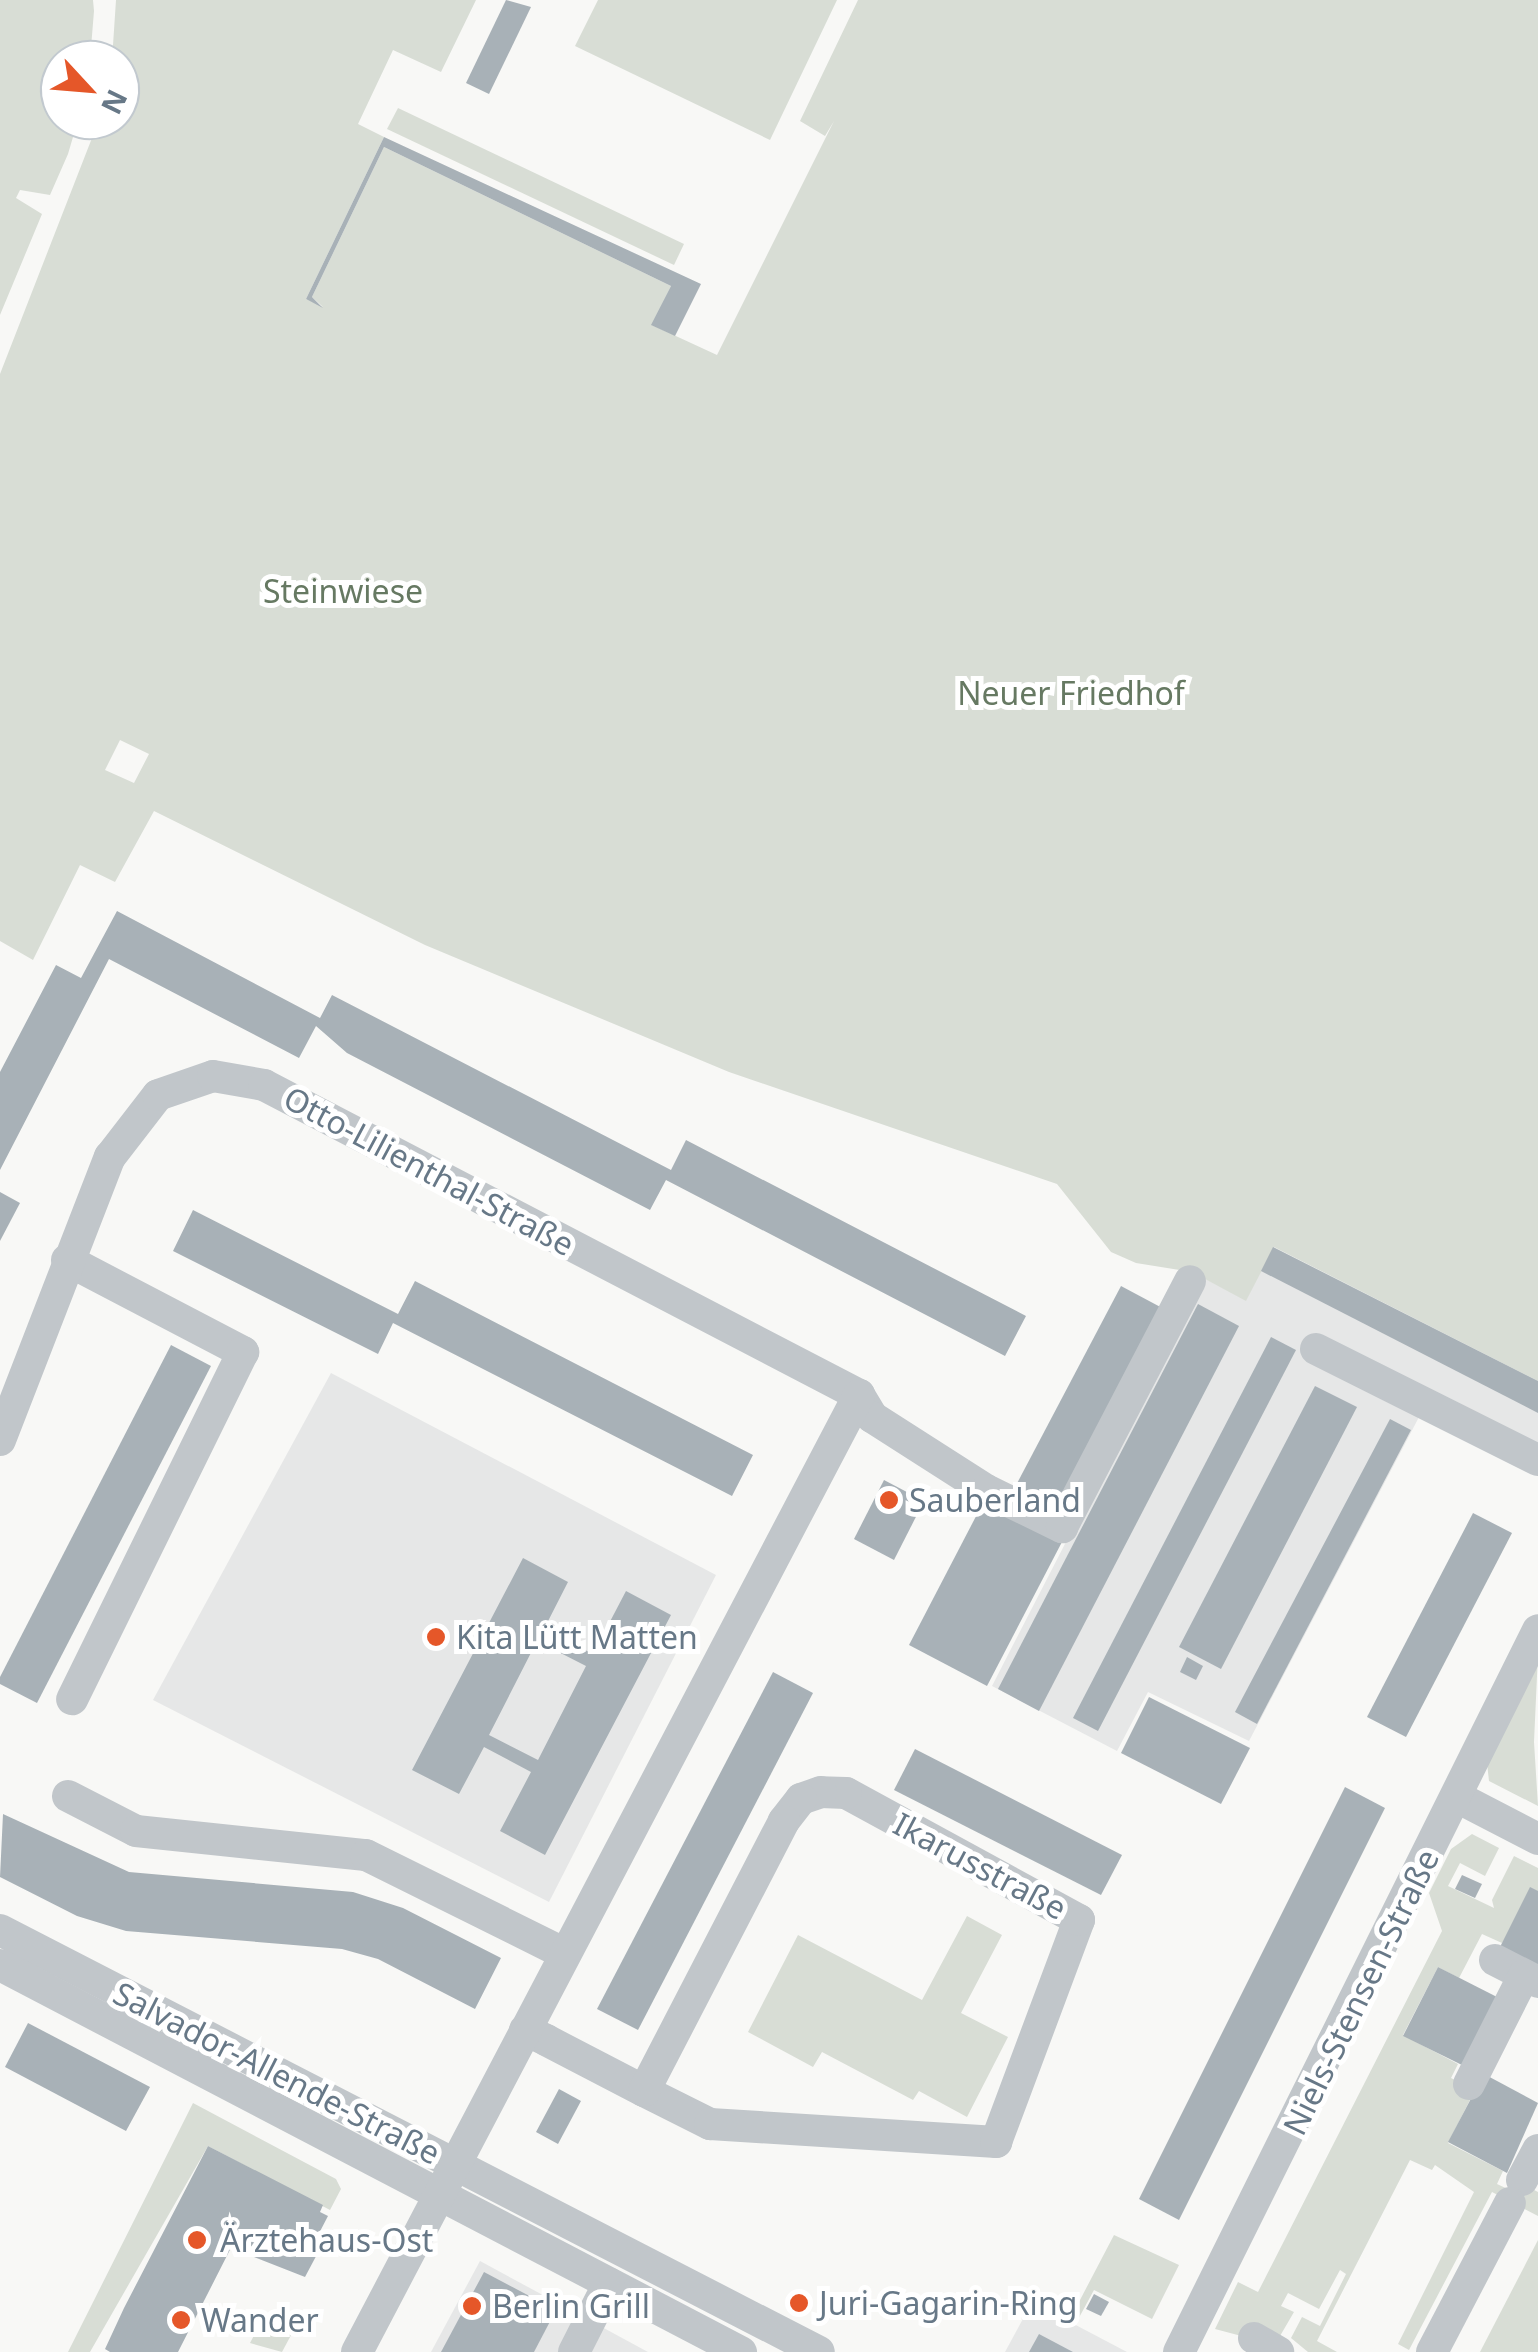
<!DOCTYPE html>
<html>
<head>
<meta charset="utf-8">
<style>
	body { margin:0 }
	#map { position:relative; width:1538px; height:2352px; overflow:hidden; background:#f8f8f6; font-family:"Noto Sans",sans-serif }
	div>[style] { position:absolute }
	.built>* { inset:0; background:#e6e7e7 }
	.green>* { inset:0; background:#d8ddd5 }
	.building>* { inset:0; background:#a8b1b7 }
	.minor>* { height:32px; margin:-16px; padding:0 16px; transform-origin:16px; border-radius:16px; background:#c1c6ca }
	.dots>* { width:28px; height:28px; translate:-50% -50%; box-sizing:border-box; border:5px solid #fff; border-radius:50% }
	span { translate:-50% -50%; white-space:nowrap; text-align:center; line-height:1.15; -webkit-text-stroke:10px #fff; paint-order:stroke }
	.park-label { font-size:32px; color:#667962 }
	.street-label { font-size:32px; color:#677887 }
	.poi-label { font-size:32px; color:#677887 }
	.left { translate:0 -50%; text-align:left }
	.north { position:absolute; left:40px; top:40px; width:100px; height:100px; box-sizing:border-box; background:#fff; border:2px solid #c2c9cf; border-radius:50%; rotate:116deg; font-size:28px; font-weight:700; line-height:40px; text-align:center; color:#677887 }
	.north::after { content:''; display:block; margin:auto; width:35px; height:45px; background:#e55729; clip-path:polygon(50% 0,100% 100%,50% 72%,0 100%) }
</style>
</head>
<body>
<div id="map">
	<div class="built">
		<i style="clip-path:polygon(1273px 1247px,1538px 1381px,1538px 1454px,1429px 1398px,1249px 1741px,1148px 1692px,1117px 1751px,992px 1686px,1202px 1277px,1246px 1300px)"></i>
		<i style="clip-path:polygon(331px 1373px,716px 1575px,549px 1902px,153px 1700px)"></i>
		<i style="clip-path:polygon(480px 2261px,648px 2352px,431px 2352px)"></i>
		<i style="clip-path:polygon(1032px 2302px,1127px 2352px,1005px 2352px)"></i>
	</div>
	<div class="green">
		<i style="clip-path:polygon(0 0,93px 0,94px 11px,90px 60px,60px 60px,60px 120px,78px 120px,68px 154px,50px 195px,20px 190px,16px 198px,42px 214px,0 315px)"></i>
		<i style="clip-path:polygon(evenodd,116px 0,476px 0,441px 72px,393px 50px,358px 124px,384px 137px,306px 299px,323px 307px,312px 297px,384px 147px,671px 286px,652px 325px,717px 355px,834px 121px,825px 136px,800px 121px,858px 0,1538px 0,1538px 1381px,1274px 1247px,1246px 1301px,1192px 1272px,1136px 1263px,1111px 1252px,1057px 1184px,729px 1072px,425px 945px,154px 811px,115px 882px,80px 865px,33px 960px,0 941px,0 374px,99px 120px,120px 120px,120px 60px,112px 60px,116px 0,120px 740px,149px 754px,134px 783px,105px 770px,120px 740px)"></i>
		<i style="clip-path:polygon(598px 0,837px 0,770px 140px,575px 46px)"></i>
		<i style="clip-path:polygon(398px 108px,684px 244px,674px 265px,387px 129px)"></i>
		<i style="clip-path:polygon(1538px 1654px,1534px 1742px,1538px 1806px,1489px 1781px,1487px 1763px)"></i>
		<i style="clip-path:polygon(1472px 1834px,1499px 1848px,1485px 1876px,1460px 1863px,1448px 1886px,1494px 1908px,1492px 1900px,1514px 1856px,1538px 1868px,1538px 1891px,1502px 1943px,1482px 1934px,1459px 1978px,1438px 1967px,1403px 2035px,1458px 2064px,1451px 2078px,1475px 2090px,1448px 2143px,1503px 2171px,1497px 2184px,1512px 2191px,1517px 2181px,1538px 2192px,1538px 2216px,1492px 2192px,1409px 2350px,1398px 2344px,1474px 2192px,1435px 2165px,1432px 2170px,1410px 2160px,1317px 2341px,1337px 2352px,1308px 2352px,1291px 2338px,1302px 2317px,1320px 2326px,1346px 2274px,1340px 2270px,1319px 2309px,1288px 2293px,1281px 2306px,1294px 2312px,1280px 2336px,1249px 2338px,1215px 2329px,1238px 2282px,1258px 2292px,1442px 1931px,1429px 1893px,1451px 1849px)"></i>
		<i style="clip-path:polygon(967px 1916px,1002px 1935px,961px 2013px,1008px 2037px,967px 2117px,919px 2091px,913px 2100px,822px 2052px,813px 2067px,748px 2032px,798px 1935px,922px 2000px)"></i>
		<i style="clip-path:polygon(193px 2103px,336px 2179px,341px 2189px,330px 2210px,208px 2146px,90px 2352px,68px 2352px)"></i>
		<i style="clip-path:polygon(1114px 2235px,1179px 2265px,1152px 2319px,1094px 2290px,1075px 2325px,1069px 2321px)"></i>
		<i style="clip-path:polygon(1538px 2240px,1538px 2352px,1480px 2352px)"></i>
		<i style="clip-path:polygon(289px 2320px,297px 2324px,282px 2352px,250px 2343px,260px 2324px,281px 2335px)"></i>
	</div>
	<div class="building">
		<i style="clip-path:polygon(506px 0,531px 7px,489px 94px,466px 83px)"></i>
		<i style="clip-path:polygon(384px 137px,701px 284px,675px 336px,651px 325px,671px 286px,384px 147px,312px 297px,323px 308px,306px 299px)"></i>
		<i style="clip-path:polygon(117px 911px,320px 1018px,332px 995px,671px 1170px,686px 1140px,1026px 1316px,1005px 1356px,666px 1180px,650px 1210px,347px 1053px,316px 1026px,299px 1058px,109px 959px,0 1170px,0 1072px,56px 965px,81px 978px)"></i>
		<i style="clip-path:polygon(0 1192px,20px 1203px,0 1241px)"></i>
		<i style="clip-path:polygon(193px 1210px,398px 1314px,415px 1281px,753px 1455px,732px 1496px,393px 1323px,378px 1354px,173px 1251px)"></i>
		<i style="clip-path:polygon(1273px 1247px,1538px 1381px,1538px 1413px,1261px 1271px)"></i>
		<i style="clip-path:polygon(1121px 1286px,1166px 1310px,1060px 1513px,1014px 1489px)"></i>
		<i style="clip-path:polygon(1198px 1304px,1239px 1326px,1039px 1711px,998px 1689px)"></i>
		<i style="clip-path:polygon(1271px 1337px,1296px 1350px,1098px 1731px,1073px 1718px)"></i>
		<i style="clip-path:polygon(171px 1345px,211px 1366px,37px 1703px,0 1684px,0 1677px)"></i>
		<i style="clip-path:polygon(1315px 1386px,1357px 1407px,1221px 1669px,1179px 1647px)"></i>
		<i style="clip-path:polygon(1390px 1419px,1411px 1430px,1257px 1724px,1235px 1712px)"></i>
		<i style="clip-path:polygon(884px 1480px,924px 1501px,894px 1560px,854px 1539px)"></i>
		<i style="clip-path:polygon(985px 1499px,1063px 1540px,987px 1686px,909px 1645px)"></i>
		<i style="clip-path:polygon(1473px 1513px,1512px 1533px,1406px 1737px,1367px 1717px)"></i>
		<i style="clip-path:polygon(evenodd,523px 1558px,568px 1582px,544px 1629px,593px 1654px,626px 1591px,671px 1615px,545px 1855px,500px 1831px,531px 1772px,484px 1747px,459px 1794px,412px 1770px,523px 1558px,537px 1641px,586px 1666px,538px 1760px,489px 1735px,537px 1641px)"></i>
		<i style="clip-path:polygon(1187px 1657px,1203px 1666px,1196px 1680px,1180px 1672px)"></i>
		<i style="clip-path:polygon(773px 1672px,813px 1693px,638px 2030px,597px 2009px)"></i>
		<i style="clip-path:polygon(1149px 1697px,1250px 1748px,1221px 1804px,1121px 1753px)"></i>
		<i style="clip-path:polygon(915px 1749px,1122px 1855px,1101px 1895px,894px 1790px)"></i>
		<i style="clip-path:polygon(1345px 1787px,1385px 1808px,1179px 2220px,1139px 2199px)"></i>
		<i style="clip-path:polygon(3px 1814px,129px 1872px,353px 1892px,403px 1908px,501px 1958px,475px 2009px,378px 1959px,342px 1949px,126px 1931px,77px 1916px,0 1877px)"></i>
		<i style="clip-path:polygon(1462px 1875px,1482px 1884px,1475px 1898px,1455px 1889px)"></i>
		<i style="clip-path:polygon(1530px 1887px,1538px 1891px,1538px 1966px,1500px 1947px)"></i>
		<i style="clip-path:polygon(1438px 1967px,1497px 1997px,1462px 2065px,1403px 2036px)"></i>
		<i style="clip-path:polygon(28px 2023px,150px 2087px,126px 2131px,5px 2067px)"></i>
		<i style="clip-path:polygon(1484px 2074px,1538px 2103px,1507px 2173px,1448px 2142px)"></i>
		<i style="clip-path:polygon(559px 2089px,581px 2101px,558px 2144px,536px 2132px)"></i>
		<i style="clip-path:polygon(208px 2146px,323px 2205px,320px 2212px,328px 2216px,315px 2241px,322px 2245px,305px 2277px,254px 2257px,258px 2250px,236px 2238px,178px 2352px,110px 2352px,105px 2349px,124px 2308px)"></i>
		<i style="clip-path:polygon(484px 2272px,556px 2310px,534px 2352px,441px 2352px)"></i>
		<i style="clip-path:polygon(1094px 2294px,1109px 2302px,1101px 2316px,1086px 2309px)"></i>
		<i style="clip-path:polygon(1039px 2334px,1073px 2352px,1029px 2352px)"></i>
	</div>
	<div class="minor">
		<i style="left:67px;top:1260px;width:199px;rotate:27.6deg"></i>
		<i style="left:243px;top:1352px;width:387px;rotate:116.2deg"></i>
		<i style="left:1316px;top:1349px;width:248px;rotate:26.6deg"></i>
		<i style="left:859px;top:1395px;width:26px;rotate:59deg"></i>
		<i style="left:872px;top:1417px;width:135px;rotate:32.6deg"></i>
		<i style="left:986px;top:1490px;width:85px;rotate:26deg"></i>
		<i style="left:1062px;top:1527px;width:277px;rotate:-62.5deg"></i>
		<i style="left:0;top:1440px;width:304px;rotate:-68.8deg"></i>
		<i style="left:110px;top:1157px;width:78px;rotate:-52.3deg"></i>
		<i style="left:158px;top:1095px;width:58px;rotate:-19.1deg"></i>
		<i style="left:213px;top:1076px;width:52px;rotate:10deg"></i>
		<i style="left:264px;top:1085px;width:671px;rotate:27.52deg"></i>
		<i style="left:68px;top:1796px;width:76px;rotate:27.2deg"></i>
		<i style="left:136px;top:1831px;width:231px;rotate:6deg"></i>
		<i style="left:366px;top:1855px;width:220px;rotate:26.4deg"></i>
		<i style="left:1457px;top:1797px;width:91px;rotate:27.4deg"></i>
		<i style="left:0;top:1930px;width:921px;rotate:27.26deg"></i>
		<i style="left:1495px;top:1960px;width:48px;rotate:27.1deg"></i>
		<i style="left:0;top:1965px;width:836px;rotate:27.58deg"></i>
		<i style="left:525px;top:2030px;width:23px;rotate:25deg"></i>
		<i style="left:546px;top:2040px;width:110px;rotate:27.5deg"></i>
		<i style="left:644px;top:2091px;width:74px;rotate:26.6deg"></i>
		<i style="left:710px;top:2124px;width:287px;rotate:3.6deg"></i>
		<i style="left:996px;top:2142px;width:237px;rotate:-69.5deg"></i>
		<i style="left:1079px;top:1920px;width:265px;rotate:-151.4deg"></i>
		<i style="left:846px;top:1793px;width:25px;rotate:-178deg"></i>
		<i style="left:821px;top:1792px;width:21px;rotate:161deg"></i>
		<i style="left:801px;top:1799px;width:28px;rotate:128deg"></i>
		<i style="left:784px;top:1821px;width:304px;rotate:117.4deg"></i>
		<i style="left:1469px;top:2084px;width:122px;rotate:-63.2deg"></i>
		<i style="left:1522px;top:2180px;width:34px;rotate:-62deg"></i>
		<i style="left:1254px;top:2338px;width:28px;rotate:30deg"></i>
		<i style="left:357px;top:2352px;width:1081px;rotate:-62.32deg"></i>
		<i style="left:574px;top:2352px;width:77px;rotate:-63.1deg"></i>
		<i style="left:1179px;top:2352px;width:806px;rotate:-63.56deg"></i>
		<i style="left:1432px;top:2352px;width:168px;rotate:-62.4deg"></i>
	</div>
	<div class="dots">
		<i style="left:889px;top:1500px;background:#e55729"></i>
		<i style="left:436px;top:1637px;background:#e55729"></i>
		<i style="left:197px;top:2240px;background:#e55729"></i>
		<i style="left:799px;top:2303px;background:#e55729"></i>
		<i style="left:472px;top:2306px;background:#e55729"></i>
		<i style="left:181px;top:2320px;background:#e55729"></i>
	</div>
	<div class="park-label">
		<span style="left:343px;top:591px">Steinwiese</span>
		<span style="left:1071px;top:693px">Neuer Friedhof</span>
	</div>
	<div class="street-label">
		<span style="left:429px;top:1171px;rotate:28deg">Otto-Lilienthal-Straße</span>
		<span style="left:980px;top:1866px;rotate:28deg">Ikarusstraße</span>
		<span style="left:1361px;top:1992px;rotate:-64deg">Niels-Stensen-Straße</span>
		<span style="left:277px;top:2073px;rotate:27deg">Salvador-Allende-Straße</span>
	</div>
	<div class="poi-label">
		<span class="left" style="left:909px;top:1500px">Sauberland</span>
		<span class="left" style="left:456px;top:1637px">Kita Lütt Matten</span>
		<span class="left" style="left:220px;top:2240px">Ärztehaus-Ost</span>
		<span class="left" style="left:819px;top:2303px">Juri-Gagarin-Ring</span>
		<span class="left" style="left:492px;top:2306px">Berlin Grill</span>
		<span class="left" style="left:201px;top:2320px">Wander</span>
	</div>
	<div class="north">N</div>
</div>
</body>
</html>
